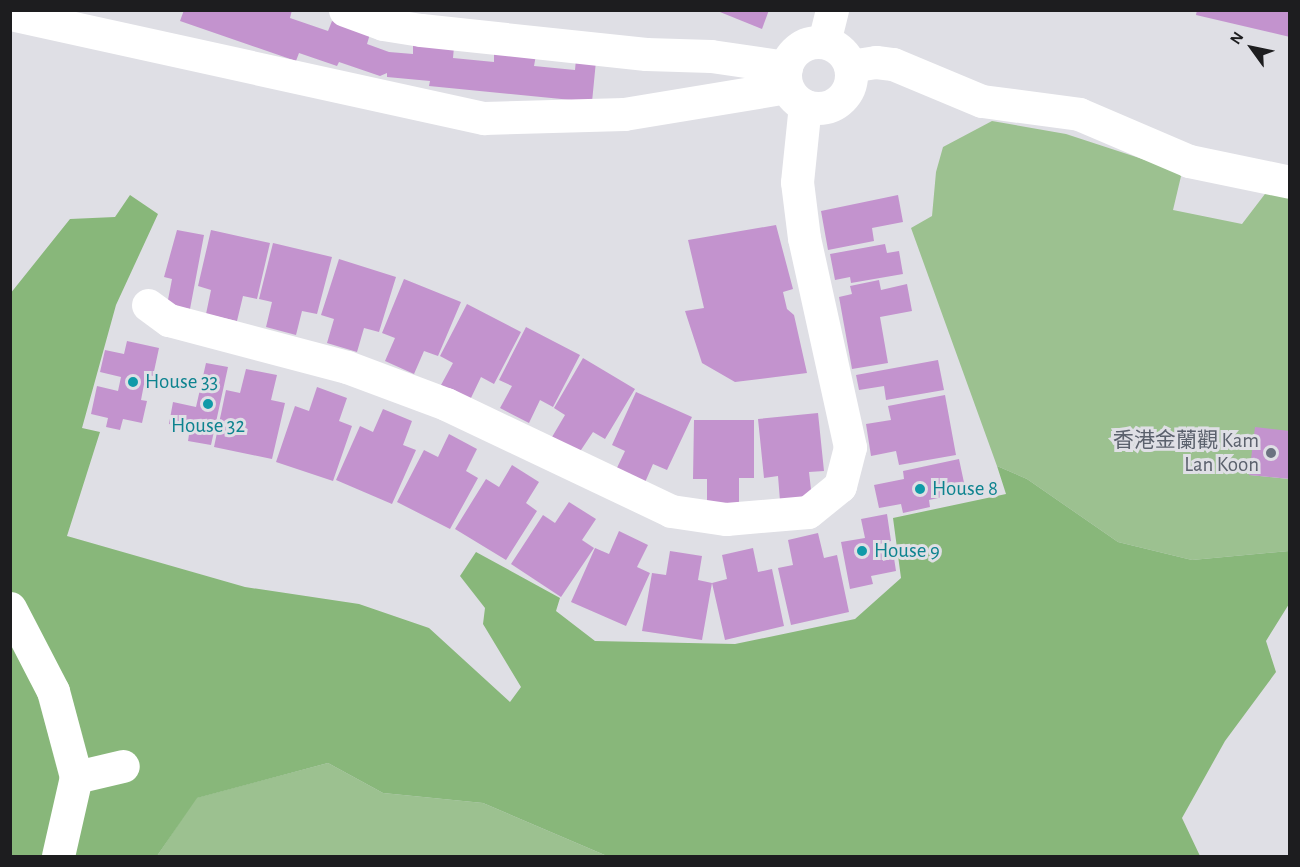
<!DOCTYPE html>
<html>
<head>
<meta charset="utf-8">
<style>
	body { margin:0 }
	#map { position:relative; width:1300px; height:867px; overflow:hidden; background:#dfdfe5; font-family:"Alegreya Sans","Noto Sans TC",sans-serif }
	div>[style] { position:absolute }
	.green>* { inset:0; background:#9cc190 }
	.forest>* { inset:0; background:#88b77a }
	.building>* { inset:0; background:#c393ce }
	.minor>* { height:33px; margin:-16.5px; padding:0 16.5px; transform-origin:16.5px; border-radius:16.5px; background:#fff }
	.minor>.ring { margin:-16.5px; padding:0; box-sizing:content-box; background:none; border:33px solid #fff; border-radius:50% }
	.dots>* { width:16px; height:16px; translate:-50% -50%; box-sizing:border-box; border:3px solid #dfdfe5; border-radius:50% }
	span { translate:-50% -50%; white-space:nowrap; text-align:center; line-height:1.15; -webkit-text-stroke:6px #dfdfe5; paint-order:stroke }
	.culture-label { font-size:21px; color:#0d838f }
	.left { translate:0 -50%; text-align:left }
	.worship-label { font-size:21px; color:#5b616d }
	.right { translate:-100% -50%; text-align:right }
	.frame { position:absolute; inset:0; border:12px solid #1d1d1f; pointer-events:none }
	.north { position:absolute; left:1222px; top:18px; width:60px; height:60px; -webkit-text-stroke:4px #dfdfe5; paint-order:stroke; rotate:303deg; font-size:16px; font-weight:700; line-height:24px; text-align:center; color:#1d1d1f }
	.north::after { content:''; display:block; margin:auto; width:21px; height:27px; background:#1d1d1f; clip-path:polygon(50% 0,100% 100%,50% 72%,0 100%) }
</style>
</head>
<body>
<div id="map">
	<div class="green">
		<i style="clip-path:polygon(992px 121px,1066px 134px,1182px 172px,1173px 210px,1242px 224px,1268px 190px,1289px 193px,1289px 431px,1250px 475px,1289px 479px,1289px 551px,1192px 560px,1118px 542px,1027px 479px,997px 466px,911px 228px,932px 216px,936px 172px,943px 147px)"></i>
		<i style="clip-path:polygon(328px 763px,383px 793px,483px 803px,607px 856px,157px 856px,196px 798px)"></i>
	</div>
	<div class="forest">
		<i style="clip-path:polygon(130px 195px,158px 214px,116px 305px,82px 428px,100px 432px,67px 536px,245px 587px,359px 604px,429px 628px,510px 702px,521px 687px,483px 624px,485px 608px,460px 576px,476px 552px,560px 598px,556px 611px,595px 641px,735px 644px,855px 619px,901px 578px,893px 518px,1006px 494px,997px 466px,1027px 479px,1118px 542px,1192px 560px,1289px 551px,1289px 604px,1266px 641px,1276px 672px,1225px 741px,1182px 818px,1200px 856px,607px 856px,483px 803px,383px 793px,328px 763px,197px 798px,157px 856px,11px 856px,10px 294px,70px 219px,115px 217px)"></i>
	</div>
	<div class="building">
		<i style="clip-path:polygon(184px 10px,292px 10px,290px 18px,328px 31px,332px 21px,370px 34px,367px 44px,389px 52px,413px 54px,413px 43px,454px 47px,453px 58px,494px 62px,494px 51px,536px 55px,534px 66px,575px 70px,576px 59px,596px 61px,592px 102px,429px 86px,430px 81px,387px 77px,387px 73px,380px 76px,339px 62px,337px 66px,299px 53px,296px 61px,180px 21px)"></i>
		<i style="clip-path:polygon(715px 10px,769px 10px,762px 29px)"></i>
		<i style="clip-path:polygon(1197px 10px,1290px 10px,1290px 37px,1196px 15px)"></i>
		<i style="clip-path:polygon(898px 195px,903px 222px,872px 228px,874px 241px,828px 250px,821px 211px)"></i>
		<i style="clip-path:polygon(776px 225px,793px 289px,783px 292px,787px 309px,794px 315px,807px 373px,735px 382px,702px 363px,685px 311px,704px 308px,688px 240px)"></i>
		<i style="clip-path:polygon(177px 230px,204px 235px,190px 309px,167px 305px,172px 279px,164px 277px)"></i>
		<i style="clip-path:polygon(211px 230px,270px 243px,257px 299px,243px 296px,237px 321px,206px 314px,211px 290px,198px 286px)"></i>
		<i style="clip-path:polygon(273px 243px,332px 257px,317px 314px,302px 311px,296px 335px,266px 327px,272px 302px,259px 299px)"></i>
		<i style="clip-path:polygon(885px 244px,887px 253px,899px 251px,903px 274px,851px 283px,850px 277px,835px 280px,830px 254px)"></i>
		<i style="clip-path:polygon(339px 259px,396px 277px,379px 332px,364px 328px,357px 352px,327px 343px,334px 319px,321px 315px)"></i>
		<i style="clip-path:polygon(404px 279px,461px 302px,438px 356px,424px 351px,414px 374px,385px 361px,395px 338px,382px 333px)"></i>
		<i style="clip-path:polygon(879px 280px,881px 290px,907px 284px,912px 311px,880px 317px,888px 363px,852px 369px,839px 297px,852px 294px,850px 286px)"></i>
		<i style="clip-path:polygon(467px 304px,521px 332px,494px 384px,481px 377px,470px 400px,441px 385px,453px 363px,440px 356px)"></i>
		<i style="clip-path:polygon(526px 327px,580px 355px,553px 407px,540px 400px,529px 423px,500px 408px,512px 386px,499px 380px)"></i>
		<i style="clip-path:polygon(127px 341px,159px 348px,153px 376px,146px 374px,141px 400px,147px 401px,142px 423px,123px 419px,120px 430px,106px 427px,108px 418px,91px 414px,97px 386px,118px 391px,121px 377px,100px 372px,105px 350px,124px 354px)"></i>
		<i style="clip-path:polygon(583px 358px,635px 389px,605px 439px,593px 432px,579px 453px,552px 437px,565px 415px,554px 408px)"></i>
		<i style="clip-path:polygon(938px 360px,944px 390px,886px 400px,884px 386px,859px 390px,856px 375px)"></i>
		<i style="clip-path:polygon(206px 363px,228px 367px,211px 445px,188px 441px,190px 428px,169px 424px,173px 402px,196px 407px)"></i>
		<i style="clip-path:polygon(246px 369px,277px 375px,271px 400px,285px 403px,272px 459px,214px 447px,226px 390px,240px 393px)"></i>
		<i style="clip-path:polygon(317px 387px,347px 398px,339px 421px,352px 426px,333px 481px,276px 462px,295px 406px,309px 411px)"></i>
		<i style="clip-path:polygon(636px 392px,692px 417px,667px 470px,653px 464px,643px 487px,614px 474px,625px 451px,612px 445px)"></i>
		<i style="clip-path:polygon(945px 395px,956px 455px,899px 465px,896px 451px,871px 456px,866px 424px,891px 420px,888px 406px)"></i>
		<i style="clip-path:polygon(383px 409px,412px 421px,403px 445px,416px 450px,392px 504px,336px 480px,360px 426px,373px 432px)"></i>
		<i style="clip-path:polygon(818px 413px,824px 471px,809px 472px,812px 498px,780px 501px,778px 476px,764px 478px,758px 419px)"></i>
		<i style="clip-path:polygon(694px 420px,754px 420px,754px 478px,739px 478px,739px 504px,707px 504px,707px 479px,693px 479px)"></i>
		<i style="clip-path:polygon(1255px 427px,1290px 431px,1290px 479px,1249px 475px)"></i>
		<i style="clip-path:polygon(449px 434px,477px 449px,466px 471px,478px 478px,450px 529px,397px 502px,424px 450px,438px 457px)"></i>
		<i style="clip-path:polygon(959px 459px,966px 492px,929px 500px,930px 507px,903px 513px,901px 504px,879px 508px,874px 485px,904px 479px,903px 471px)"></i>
		<i style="clip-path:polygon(512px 465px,539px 482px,526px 503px,537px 511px,506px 560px,455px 529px,486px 479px,499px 487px)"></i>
		<i style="clip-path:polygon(569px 502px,596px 519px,582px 540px,594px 548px,561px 597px,511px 564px,543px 515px,555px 523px)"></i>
		<i style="clip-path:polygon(887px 514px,891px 541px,880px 544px,883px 561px,894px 558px,896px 571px,871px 576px,873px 584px,850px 589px,841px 542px,865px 538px,861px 519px)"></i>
		<i style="clip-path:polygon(619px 531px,648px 545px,637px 567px,650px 573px,626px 626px,571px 602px,595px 548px,609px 554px)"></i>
		<i style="clip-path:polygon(818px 533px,824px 558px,837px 555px,849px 612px,791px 625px,778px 568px,793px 565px,788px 540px)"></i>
		<i style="clip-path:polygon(753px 548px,758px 572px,772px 569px,784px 626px,725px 640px,712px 583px,727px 579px,722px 555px)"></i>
		<i style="clip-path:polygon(670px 551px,702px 556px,698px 580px,712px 583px,702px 640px,642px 631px,652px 573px,666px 575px)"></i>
	</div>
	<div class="minor">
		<i style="left:345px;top:10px;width:40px;rotate:20.2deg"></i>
		<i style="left:383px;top:24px;width:38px;rotate:9deg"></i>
		<i style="left:421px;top:30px;width:226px;rotate:6.1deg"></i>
		<i style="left:646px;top:54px;width:65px;rotate:1.8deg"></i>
		<i style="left:711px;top:56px;width:76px;rotate:8.3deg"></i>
		<i style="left:10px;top:14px;width:485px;rotate:12.4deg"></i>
		<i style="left:484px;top:118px;width:140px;rotate:-1.6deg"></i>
		<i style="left:624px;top:114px;width:165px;rotate:-9.4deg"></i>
		<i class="ring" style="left:785px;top:42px;width:33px;height:33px"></i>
		<i style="left:824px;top:42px;width:33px;rotate:-76deg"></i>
		<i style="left:850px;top:66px;width:26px;rotate:-9deg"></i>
		<i style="left:876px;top:62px;width:17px;rotate:7deg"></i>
		<i style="left:893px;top:64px;width:96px;rotate:22.6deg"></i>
		<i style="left:982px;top:101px;width:98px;rotate:7.6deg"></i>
		<i style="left:1079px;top:114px;width:120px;rotate:23.1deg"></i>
		<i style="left:1189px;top:161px;width:103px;rotate:11.7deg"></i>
		<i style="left:148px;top:305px;width:26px;rotate:36deg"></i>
		<i style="left:169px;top:320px;width:184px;rotate:14.8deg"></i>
		<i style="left:347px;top:367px;width:106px;rotate:20.5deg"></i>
		<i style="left:446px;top:404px;width:249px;rotate:25.4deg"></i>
		<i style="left:671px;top:511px;width:56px;rotate:8.3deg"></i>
		<i style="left:726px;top:519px;width:82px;rotate:-4.9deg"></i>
		<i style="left:808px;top:512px;width:41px;rotate:-39.1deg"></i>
		<i style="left:840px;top:486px;width:40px;rotate:-75.6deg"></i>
		<i style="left:850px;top:447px;width:214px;rotate:-102.4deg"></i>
		<i style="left:804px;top:238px;width:56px;rotate:-97.1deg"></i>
		<i style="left:797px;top:182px;width:77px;rotate:-84.1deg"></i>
		<i style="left:10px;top:608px;width:93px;rotate:62.6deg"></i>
		<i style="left:53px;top:691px;width:89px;rotate:75deg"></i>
		<i style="left:58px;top:856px;width:81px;rotate:-77.2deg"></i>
		<i style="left:76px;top:777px;width:48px;rotate:-13.2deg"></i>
	</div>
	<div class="dots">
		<i style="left:133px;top:382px;background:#0f9aa8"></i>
		<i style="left:208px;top:404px;background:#0f9aa8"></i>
		<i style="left:1271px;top:453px;background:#6b7280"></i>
		<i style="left:920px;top:489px;background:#0f9aa8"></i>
		<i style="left:862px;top:551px;background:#0f9aa8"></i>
	</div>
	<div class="culture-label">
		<span class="left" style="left:145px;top:382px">House 33</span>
		<span style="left:208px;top:426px">House 32</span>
		<span class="left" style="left:932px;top:489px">House 8</span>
		<span class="left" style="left:874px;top:551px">House 9</span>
	</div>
	<div class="worship-label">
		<span class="right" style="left:1259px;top:453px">香港金蘭觀 Kam<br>Lan Koon</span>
	</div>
	<div class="frame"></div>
	<div class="north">N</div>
</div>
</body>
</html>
